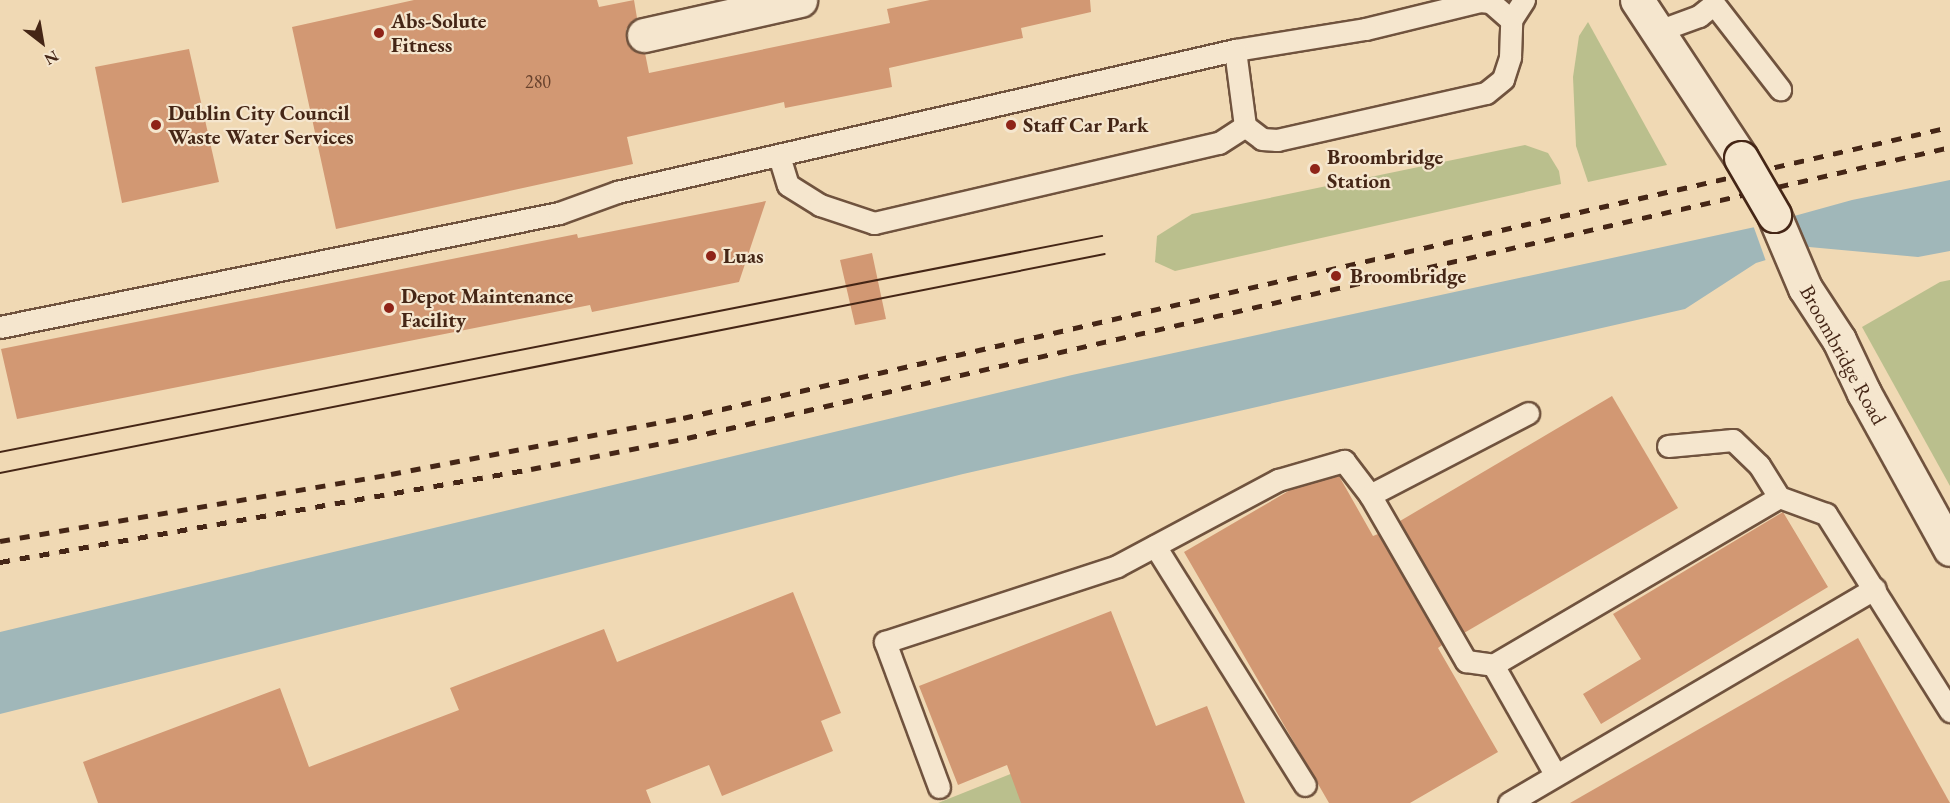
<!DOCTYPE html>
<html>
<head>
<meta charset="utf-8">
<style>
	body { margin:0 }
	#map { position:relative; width:1950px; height:803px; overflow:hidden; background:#f0d9b4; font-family:"EB Garamond",serif }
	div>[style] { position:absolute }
	.green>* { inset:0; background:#babf8d }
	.water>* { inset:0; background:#a0b7b9 }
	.pier>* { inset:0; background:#f0d9b4 }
	.building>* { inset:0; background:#d29873 }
	.roads { filter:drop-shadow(2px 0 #70533e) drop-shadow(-2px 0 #70533e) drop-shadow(0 2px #70533e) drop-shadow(0 -2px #70533e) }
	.lane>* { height:21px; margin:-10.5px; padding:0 10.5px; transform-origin:10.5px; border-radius:10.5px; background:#f5e6ce }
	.street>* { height:33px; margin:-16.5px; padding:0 16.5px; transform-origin:16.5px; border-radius:16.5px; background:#f5e6ce }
	.secondary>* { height:33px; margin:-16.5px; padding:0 16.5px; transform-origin:16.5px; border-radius:16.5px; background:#f5e6ce }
	.tram>* { height:1.5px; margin:-0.75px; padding:0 0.75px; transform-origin:0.75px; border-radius:0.75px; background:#452616 }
	.rail>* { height:4.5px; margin-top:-2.25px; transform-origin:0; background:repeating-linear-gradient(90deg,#452616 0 10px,transparent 0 20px) }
	.bridges { filter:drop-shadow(2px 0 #452616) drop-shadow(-2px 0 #452616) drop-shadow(0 2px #452616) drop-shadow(0 -2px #452616) }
	.secondary-bridge>* { height:33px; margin:-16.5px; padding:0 16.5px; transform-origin:16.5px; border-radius:16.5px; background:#f5e6ce }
	.dots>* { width:16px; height:16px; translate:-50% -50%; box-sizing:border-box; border:3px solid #f5e6ce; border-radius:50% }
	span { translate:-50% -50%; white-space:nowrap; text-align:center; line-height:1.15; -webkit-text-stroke:4.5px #f5e6ce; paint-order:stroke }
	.number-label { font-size:18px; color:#68422d }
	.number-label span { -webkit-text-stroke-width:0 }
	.poi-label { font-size:21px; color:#452616; font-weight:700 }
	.left { translate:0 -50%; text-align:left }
	.street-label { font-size:21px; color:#452616 }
	.north { position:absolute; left:12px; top:12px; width:60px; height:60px; -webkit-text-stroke:4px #f5e6ce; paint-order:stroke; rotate:149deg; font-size:16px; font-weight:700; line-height:24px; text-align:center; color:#452616 }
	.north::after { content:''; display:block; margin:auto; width:21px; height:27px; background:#452616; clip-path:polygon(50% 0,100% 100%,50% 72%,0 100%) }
</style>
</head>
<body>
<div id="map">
	<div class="green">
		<i style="clip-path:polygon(1588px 22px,1667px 165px,1588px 182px,1576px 146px,1573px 77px,1579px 36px)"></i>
		<i style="clip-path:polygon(1525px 145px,1548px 153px,1559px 171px,1561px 184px,1175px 271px,1155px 262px,1157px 236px,1192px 214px)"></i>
		<i style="clip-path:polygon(1950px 280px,1950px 486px,1862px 327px,1940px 282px)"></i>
		<i style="clip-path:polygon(1013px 773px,1024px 803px,938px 803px)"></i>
	</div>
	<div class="water">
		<i style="clip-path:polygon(1950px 180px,1950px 251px,1918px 257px,1809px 247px,1756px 263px,1685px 309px,963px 474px,0 714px,0 632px,1072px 375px,1755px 227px,1852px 200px)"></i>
	</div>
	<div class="pier">
		<i style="clip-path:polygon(1791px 213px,1804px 253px,1767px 264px,1753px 225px)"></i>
	</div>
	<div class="building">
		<i style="clip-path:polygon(414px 0,597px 0,599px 7px,634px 0,637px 18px,626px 29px,626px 39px,631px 48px,645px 53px,649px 73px,890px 23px,887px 9px,930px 0,1090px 0,1091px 12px,1021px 28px,1023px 38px,889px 68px,892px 87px,785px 108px,784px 102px,627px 137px,633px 164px,336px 229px,292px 27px)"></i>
		<i style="clip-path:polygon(189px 49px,219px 182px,122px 203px,95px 67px)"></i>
		<i style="clip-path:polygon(766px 201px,739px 282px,592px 312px,590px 305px,17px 419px,1px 349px,577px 234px,578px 238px)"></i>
		<i style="clip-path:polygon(872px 253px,886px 319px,855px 325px,840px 260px)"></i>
		<i style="clip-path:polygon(1612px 396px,1678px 508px,1464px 633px,1400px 521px)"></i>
		<i style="clip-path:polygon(1339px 476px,1373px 536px,1378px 534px,1442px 645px,1438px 648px,1498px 752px,1410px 803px,1329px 803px,1184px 552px,1292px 489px)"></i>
		<i style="clip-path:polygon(1783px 512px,1828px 587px,1601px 724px,1583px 694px,1641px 659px,1613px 614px)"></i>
		<i style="clip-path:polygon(793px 592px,841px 713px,821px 721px,833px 751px,722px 796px,709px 765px,646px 790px,651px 803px,98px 803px,83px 762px,280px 688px,309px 767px,459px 710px,450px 688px,604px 629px,617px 662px)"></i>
		<i style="clip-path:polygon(1111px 611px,1156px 726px,1207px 706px,1245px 803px,1021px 803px,1007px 765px,958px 785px,919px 686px)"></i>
		<i style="clip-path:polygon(1858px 638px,1950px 803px,1570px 803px)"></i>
	</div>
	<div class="roads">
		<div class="lane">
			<i style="left:1511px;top:20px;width:28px;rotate:-139deg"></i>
			<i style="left:1490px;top:2px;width:10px;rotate:-174deg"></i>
			<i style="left:1480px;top:1px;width:118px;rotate:166.3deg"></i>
			<i style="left:1365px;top:29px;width:132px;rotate:170.8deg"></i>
			<i style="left:1235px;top:50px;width:77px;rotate:82.5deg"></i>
			<i style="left:1245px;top:126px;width:21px;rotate:37deg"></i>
			<i style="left:1262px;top:139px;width:15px;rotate:4deg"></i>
			<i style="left:1277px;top:140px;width:214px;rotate:-12.7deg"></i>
			<i style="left:1486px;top:93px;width:22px;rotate:-39deg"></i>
			<i style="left:1503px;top:79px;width:23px;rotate:-72deg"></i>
			<i style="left:1510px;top:57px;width:37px;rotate:-88deg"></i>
			<i style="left:1511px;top:20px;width:24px;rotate:-57deg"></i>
			<i style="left:1658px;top:31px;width:44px;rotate:-20.1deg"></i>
			<i style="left:1699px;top:16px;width:19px;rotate:-39deg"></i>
			<i style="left:1714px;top:4px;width:108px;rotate:52.2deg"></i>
			<i style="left:779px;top:156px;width:30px;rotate:73deg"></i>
			<i style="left:788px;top:185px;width:38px;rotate:32deg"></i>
			<i style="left:820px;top:205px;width:57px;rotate:18.4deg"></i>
			<i style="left:874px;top:223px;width:354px;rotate:-13.1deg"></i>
			<i style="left:1219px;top:143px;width:31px;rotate:-33deg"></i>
			<i style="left:0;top:327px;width:571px;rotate:-11.53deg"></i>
			<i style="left:559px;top:213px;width:62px;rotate:-19.9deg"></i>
			<i style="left:617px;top:192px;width:634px;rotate:-12.94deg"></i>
			<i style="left:1668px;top:446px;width:65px;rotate:-5.3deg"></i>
			<i style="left:1733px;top:440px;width:36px;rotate:44deg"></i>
			<i style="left:1759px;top:465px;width:38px;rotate:58deg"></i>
			<i style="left:1370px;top:495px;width:178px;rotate:-27.4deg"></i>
			<i style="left:1155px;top:546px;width:282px;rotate:57.9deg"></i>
			<i style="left:1555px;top:774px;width:125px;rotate:-119.6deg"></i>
			<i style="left:1493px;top:665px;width:332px;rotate:-30.4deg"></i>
			<i style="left:1779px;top:497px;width:50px;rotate:19.9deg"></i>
			<i style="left:1826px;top:514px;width:233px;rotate:57.8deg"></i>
			<i style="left:939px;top:787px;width:155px;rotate:-110.4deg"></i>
			<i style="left:885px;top:642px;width:244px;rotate:-18.1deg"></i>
			<i style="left:1117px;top:566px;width:183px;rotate:-28.1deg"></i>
			<i style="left:1278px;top:480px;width:69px;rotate:-16.1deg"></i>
			<i style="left:1344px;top:461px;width:43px;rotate:52.6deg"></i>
			<i style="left:1370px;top:495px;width:192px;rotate:60deg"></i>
			<i style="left:1466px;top:661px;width:27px;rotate:8deg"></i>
			<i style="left:1509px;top:803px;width:424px;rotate:-30.4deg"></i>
		</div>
		<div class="street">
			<i style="left:644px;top:35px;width:160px;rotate:-12.6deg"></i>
		</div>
		<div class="secondary">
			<i style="left:1637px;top:0;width:189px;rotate:56.6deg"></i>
			<i style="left:1774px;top:215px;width:79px;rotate:67deg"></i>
			<i style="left:1805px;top:288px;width:62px;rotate:56.8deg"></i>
			<i style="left:1839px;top:340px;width:59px;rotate:64.7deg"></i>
			<i style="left:1864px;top:393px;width:178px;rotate:61.1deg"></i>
		</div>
	</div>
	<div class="tram">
		<i style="left:0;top:452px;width:1123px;rotate:-11.09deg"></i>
		<i style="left:0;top:473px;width:1126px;rotate:-11.21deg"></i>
	</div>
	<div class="rail">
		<i style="left:0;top:541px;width:397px;rotate:-9.7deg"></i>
		<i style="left:391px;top:474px;width:297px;rotate:-10.9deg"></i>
		<i style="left:683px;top:418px;width:1300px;rotate:-12.94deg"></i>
		<i style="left:0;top:562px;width:539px;rotate:-9.93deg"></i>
		<i style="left:531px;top:469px;width:159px;rotate:-11.2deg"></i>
		<i style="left:687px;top:438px;width:1296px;rotate:-12.97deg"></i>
	</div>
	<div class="bridges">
		<div class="secondary-bridge">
			<i style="left:1741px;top:158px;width:66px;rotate:59.9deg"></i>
		</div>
	</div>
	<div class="dots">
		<i style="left:379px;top:33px;background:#8f2418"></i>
		<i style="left:156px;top:125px;background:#8f2418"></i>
		<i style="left:1011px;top:125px;background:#8f2418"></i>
		<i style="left:1315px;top:169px;background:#8f2418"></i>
		<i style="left:711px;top:256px;background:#8f2418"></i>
		<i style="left:1336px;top:276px;background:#8f2418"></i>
		<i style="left:389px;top:308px;background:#8f2418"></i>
	</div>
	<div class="number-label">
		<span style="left:538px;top:82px">280</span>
	</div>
	<div class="poi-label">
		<span class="left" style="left:391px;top:33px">Abs-Solute<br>Fitness</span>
		<span class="left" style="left:168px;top:125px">Dublin City Council<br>Waste Water Services</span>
		<span class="left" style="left:1023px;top:125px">Staff Car Park</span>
		<span class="left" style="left:1327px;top:169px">Broombridge<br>Station</span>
		<span class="left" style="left:723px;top:256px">Luas</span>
		<span class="left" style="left:1350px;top:276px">Broombridge</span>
		<span class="left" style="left:401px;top:308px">Depot Maintenance<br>Facility</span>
	</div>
	<div class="street-label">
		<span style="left:1843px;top:355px;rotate:61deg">Broombridge Road</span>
	</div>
	<div class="north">N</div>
</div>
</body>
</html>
